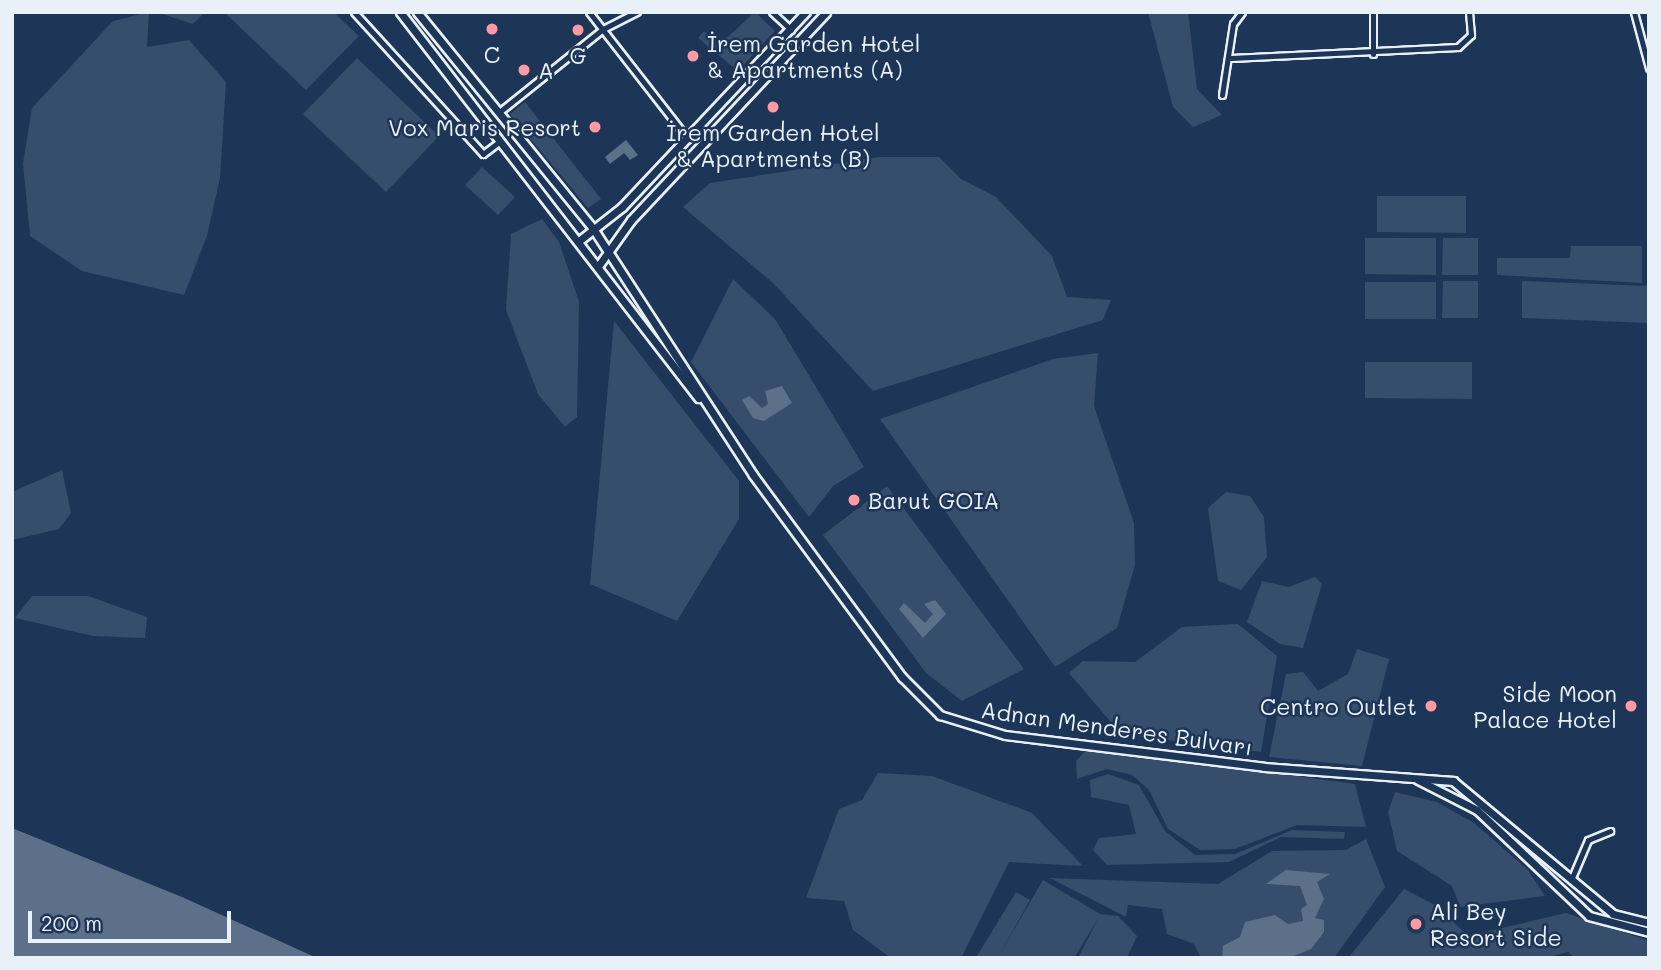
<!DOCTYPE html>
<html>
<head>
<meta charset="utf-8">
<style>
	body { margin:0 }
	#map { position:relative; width:1661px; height:970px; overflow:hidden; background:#1d3557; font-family:Mali,sans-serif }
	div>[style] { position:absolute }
	.green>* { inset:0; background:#374d6c }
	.water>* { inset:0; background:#5d7089 }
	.roads { filter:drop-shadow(2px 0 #e8f1f8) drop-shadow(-2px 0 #e8f1f8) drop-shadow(0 2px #e8f1f8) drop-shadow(0 -2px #e8f1f8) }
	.minor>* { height:5px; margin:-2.5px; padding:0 2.5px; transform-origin:2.5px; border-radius:2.5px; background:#1d3557 }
	.secondary>* { height:7px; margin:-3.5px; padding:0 3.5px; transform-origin:3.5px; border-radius:3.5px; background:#1d3557 }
	.dots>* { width:19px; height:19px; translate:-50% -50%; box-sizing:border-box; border:4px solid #1d3557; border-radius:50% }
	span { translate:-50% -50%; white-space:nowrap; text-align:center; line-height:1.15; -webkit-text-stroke:5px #1d3557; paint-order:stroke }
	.poi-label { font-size:23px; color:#e8f1f8 }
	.left { translate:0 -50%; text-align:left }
	.right { translate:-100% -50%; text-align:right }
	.street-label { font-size:23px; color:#e8f1f8 }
	.frame { position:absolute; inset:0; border:14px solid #e8f1f8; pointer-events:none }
	.scale { position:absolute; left:28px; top:911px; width:203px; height:32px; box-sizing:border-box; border:4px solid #e8f1f8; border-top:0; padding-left:9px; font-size:21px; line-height:24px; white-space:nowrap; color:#e8f1f8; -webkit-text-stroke:5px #1d3557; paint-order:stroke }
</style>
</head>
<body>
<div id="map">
	<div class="green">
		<i style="clip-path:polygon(149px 12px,147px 47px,189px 40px,226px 82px,220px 178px,207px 236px,184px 295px,82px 271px,30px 236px,23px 163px,32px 108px,113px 21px)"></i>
		<i style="clip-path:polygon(156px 12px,205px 12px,193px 24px)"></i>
		<i style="clip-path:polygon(224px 12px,333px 12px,359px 36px,306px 90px)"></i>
		<i style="clip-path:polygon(755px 12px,775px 31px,738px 71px,698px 38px,704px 31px,719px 45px)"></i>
		<i style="clip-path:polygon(1148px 12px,1188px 12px,1197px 89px,1222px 115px,1193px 127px,1173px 107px)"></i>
		<i style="clip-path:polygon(357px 58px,439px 136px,386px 192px,303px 114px)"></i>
		<i style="clip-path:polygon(525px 102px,601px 199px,588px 208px,510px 114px)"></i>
		<i style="clip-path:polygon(879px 157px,939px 157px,961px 179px,996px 197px,1052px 256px,1067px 297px,1111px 300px,1103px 320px,873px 391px,773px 283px,683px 207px,710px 183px)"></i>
		<i style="clip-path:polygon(482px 167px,515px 197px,498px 215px,465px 185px)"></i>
		<i style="clip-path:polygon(1377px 196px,1466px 196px,1466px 233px,1377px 232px)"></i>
		<i style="clip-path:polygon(542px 219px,559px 242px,579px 302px,577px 417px,565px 427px,538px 394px,506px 310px,511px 234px)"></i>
		<i style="clip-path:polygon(1365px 238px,1436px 238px,1436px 275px,1365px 274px)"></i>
		<i style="clip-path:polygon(1443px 238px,1478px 238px,1478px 275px,1442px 275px)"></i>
		<i style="clip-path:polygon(1571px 246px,1642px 246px,1642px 283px,1497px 275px,1497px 258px,1570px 258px)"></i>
		<i style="clip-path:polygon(733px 279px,775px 319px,864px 467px,833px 486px,809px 517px,691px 362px)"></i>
		<i style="clip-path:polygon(1443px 281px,1478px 281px,1478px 318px,1442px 318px)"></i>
		<i style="clip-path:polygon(1522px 281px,1648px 286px,1649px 323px,1522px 318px)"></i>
		<i style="clip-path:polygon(1365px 282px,1436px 282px,1436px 319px,1365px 319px)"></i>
		<i style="clip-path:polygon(614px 321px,739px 481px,739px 519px,677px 621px,590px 584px)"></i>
		<i style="clip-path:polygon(1098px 353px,1094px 406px,1134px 523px,1135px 565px,1117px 628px,1055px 667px,880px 419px,1053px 359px)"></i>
		<i style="clip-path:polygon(1365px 362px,1472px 362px,1472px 399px,1365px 398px)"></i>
		<i style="clip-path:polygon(62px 470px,71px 513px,59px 529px,12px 540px,12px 492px)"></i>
		<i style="clip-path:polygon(887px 486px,1024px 669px,962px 701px,926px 673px,823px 535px)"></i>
		<i style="clip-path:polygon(1226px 492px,1250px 496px,1264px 517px,1267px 557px,1241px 590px,1218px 581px,1208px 508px)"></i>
		<i style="clip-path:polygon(1315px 577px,1322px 584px,1303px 648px,1280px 644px,1247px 622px,1262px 581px,1289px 587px)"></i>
		<i style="clip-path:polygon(32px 596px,88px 596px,147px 617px,145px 638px,93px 636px,15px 618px)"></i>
		<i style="clip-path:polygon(1238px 624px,1277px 656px,1261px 752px,1121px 734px,1069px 673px,1083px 661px,1135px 662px,1182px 627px)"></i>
		<i style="clip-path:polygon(1357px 649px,1389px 659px,1362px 766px,1269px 757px,1286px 674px,1303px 672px,1318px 691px,1348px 674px)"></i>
		<i style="clip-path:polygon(1088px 748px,1355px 784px,1366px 827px,1297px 825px,1235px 849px,1200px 850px,1168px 829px,1149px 790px,1132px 775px,1107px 769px,1077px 779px,1076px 761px)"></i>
		<i style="clip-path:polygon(878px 773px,932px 776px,1032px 813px,1083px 866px,1009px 862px,961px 958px,891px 958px,853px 930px,844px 901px,806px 898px,839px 809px,862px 800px)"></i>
		<i style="clip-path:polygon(1108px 774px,1139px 785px,1165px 831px,1195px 855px,1235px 854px,1292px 830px,1345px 832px,1344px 839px,1281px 837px,1229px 862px,1107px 865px,1093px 850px,1099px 838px,1136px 834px,1129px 805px,1091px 797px,1090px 780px)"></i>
		<i style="clip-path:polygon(1395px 792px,1437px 802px,1474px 823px,1528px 870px,1545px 896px,1460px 907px,1452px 886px,1397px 851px,1388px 812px)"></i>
		<i style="clip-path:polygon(1366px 839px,1385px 887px,1334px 958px,1201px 958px,1194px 944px,1167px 934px,1162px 909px,1128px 905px,1126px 917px,1050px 878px,1218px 884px,1272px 851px,1346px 850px)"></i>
		<i style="clip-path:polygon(1043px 880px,1100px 914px,1118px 916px,1137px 936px,1127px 958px,1078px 958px,1098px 919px,1074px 958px,980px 958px,977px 956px,1016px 892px,1030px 900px,998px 957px)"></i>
		<i style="clip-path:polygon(1404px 889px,1437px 906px,1468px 936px,1566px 913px,1649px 941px,1649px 958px,1575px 958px,1568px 952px,1545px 958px,1348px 958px)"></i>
	</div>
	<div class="water">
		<i style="clip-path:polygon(626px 140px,638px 155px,630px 160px,624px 153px,610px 164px,605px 157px)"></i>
		<i style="clip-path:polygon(782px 386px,792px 403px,764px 421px,753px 418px,742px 400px,749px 396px,762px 408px,768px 404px,765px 391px)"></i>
		<i style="clip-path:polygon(935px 600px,946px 614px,923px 638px,899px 609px,904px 603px,925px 623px,933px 614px,924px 604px)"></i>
		<i style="clip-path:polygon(12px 828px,182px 897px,317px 958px,12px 958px)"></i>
		<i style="clip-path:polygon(1286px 870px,1330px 874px,1317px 882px,1324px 899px,1315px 918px,1324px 920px,1324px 932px,1311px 949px,1289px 958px,1222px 958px,1223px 946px,1240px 937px,1245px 922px,1275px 915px,1288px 924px,1303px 921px,1301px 909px,1307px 905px,1300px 886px,1266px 884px)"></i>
	</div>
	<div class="roads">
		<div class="minor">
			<i style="left:354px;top:12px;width:192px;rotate:47.7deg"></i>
			<i style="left:483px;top:154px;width:21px;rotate:-37deg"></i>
			<i style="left:589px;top:12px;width:161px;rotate:52.1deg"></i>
			<i style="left:772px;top:12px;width:26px;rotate:43deg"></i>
			<i style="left:1634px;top:12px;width:58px;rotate:75deg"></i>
			<i style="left:1373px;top:54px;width:42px;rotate:-90deg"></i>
			<i style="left:1231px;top:58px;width:227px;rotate:-2.8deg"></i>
			<i style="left:1458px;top:47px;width:18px;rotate:-43deg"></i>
			<i style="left:1471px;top:35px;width:23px;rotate:-95deg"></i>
			<i style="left:1222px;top:95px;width:72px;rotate:-81.2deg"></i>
			<i style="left:1233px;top:24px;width:15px;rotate:-53deg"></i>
			<i style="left:498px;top:113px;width:134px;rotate:-38.7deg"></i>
			<i style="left:603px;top:29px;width:38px;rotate:-27deg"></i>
			<i style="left:1571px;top:880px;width:43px;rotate:-67deg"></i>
			<i style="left:1588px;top:840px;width:24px;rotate:-22deg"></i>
		</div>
		<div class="secondary">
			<i style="left:400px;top:12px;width:488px;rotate:52.3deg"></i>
			<i style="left:417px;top:12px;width:281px;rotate:50.9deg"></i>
			<i style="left:594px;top:230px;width:292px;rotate:57deg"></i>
			<i style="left:753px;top:475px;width:251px;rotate:53.6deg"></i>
			<i style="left:902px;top:677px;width:54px;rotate:45deg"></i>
			<i style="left:940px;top:715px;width:68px;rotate:17.1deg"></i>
			<i style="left:1005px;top:735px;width:261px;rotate:7deg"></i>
			<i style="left:1264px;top:767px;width:190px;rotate:4.2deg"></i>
			<i style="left:1453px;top:781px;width:208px;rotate:39.7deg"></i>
			<i style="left:1613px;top:914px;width:37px;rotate:14deg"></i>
			<i style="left:580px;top:240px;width:53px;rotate:-38.2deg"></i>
			<i style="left:622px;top:207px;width:268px;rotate:-46.7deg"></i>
			<i style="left:599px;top:265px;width:55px;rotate:-54.6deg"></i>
			<i style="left:631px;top:220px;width:285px;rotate:-46.8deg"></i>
			<i style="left:1418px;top:780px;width:66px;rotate:27deg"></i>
			<i style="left:1477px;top:810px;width:154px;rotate:43.4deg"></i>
			<i style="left:1589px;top:916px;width:62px;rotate:14.9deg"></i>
		</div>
	</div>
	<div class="dots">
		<i style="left:492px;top:29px;background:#ff9aa2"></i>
		<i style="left:578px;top:30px;background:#ff9aa2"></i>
		<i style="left:693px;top:56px;background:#ff9aa2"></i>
		<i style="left:524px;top:70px;background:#ff9aa2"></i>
		<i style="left:773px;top:107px;background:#ff9aa2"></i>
		<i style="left:595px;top:127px;background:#ff9aa2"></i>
		<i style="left:854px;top:500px;background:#ff9aa2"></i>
		<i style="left:1431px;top:706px;background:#ff9aa2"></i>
		<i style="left:1631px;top:706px;background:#ff9aa2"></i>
		<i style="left:1416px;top:924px;background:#ff9aa2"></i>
	</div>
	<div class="poi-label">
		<span class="left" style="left:707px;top:56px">İrem Garden Hotel<br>&amp; Apartments (A)</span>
		<span style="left:492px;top:54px">C</span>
		<span style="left:578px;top:55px">G</span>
		<span class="left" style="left:538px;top:70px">A</span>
		<span class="right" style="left:581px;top:127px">Vox Maris Resort</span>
		<span style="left:773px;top:145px">İrem Garden Hotel<br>&amp; Apartments (B)</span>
		<span class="left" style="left:868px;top:500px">Barut GOIA</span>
		<span class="right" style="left:1617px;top:706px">Side Moon<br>Palace Hotel</span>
		<span class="right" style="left:1417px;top:706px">Centro Outlet</span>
		<span class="left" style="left:1430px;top:924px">Ali Bey<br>Resort Side</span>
	</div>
	<div class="street-label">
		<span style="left:1117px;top:728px;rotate:8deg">Adnan Menderes Bulvarı</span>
	</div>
	<div class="frame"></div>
	<div class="scale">200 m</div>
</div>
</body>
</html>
